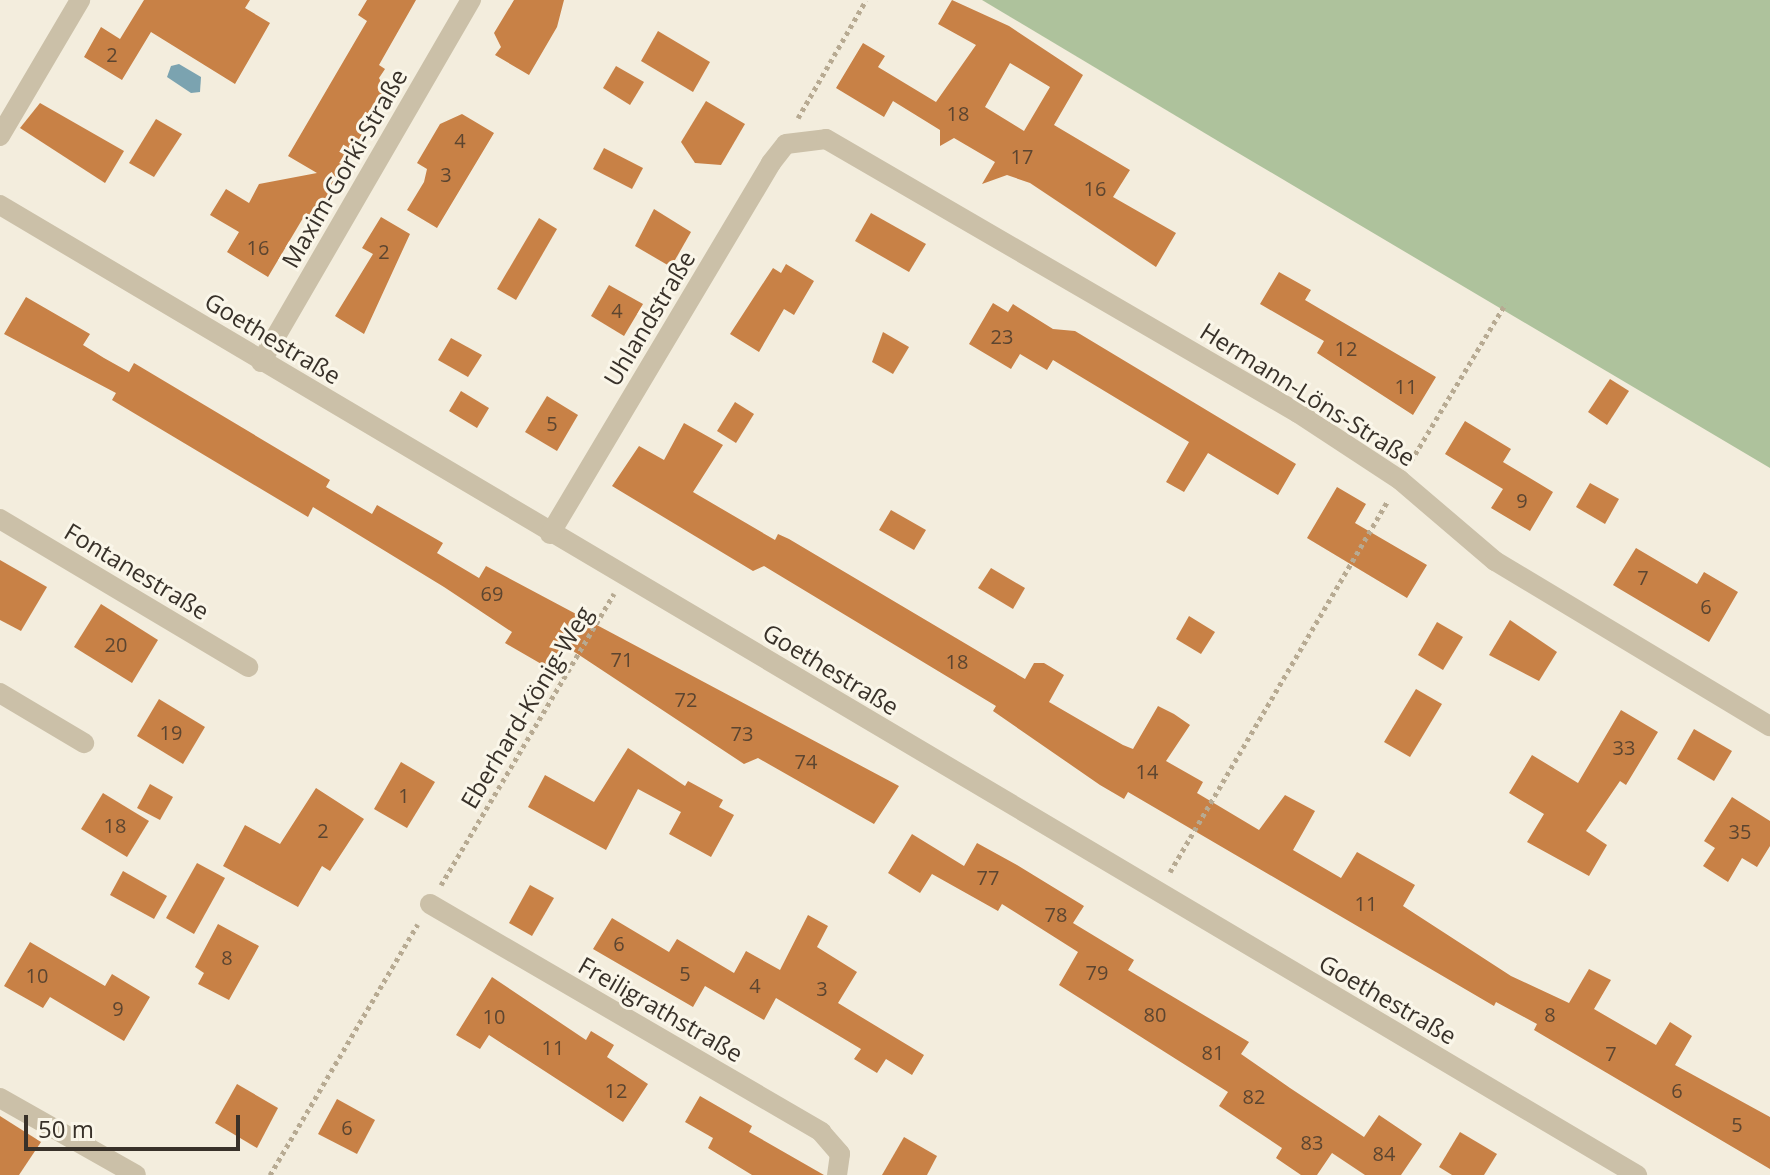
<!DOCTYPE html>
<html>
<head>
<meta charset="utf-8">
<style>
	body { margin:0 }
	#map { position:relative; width:1770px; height:1175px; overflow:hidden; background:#f3eddd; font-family:"Open Sans",sans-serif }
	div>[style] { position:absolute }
	.green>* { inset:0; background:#aec29c }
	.water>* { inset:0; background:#7ba3b0 }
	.building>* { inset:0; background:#c88146 }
	.path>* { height:5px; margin-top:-2.5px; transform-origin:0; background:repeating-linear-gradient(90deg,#b7aa92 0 4px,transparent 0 8px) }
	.minor>* { height:20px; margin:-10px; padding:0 10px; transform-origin:10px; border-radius:10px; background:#cbc0a8 }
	span { translate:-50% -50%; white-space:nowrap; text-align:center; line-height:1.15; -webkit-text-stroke:6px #faf6e9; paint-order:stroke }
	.number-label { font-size:20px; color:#5c4530 }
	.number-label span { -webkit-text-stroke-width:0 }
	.street-label { font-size:24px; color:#383129 }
	.scale { position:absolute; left:24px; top:1115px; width:216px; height:36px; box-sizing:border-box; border:4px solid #383129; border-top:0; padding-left:10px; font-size:24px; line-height:28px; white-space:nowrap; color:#383129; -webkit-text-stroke:6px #faf6e9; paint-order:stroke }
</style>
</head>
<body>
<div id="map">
	<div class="green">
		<i style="clip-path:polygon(982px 0,1770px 0,1770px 468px,1228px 147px)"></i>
	</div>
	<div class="water">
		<i style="clip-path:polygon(179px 64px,201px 77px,200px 92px,191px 93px,167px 77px,171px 66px)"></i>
	</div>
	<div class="building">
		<i style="clip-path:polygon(144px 0,250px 0,245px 8px,270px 23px,235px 84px,151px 32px,122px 80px,84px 57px,101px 27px,120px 39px)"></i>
		<i style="clip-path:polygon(367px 0,416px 0,379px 65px,385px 69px,379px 78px,386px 91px,315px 218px,306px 213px,268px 277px,227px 252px,239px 232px,210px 215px,226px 189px,249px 203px,259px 184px,317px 173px,288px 156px,367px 21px,358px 15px)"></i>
		<i style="clip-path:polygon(514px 0,564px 0,557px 27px,529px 75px,495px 55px,501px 47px,494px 33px)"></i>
		<i style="clip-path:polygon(evenodd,952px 0,1009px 26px,1083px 75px,1054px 125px,1130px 170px,1113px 197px,1176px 233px,1156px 267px,1030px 183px,1007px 175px,982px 184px,995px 162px,954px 138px,940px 146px,940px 130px,893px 101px,884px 117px,836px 88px,863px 43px,885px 56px,878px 67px,936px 102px,976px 45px,938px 24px,952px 0,1010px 63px,1050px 87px,1024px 131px,985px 107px,1010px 63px)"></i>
		<i style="clip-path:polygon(658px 31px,710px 62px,693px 92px,641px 61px)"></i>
		<i style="clip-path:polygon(616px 66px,644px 82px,630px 105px,603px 88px)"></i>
		<i style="clip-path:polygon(706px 101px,745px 124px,721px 165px,695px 163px,681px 142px)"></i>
		<i style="clip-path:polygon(40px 103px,124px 151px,105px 183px,20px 128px)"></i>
		<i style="clip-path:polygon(462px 114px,494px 133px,437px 228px,407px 210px,424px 182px,427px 169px,417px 163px,440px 124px)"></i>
		<i style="clip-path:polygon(156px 119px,182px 134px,154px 177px,129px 163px)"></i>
		<i style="clip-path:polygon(604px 148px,643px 168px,632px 189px,593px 169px)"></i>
		<i style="clip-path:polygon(654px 209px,691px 232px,671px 267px,635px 246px)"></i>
		<i style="clip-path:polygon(871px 213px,926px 244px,909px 272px,855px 241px)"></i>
		<i style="clip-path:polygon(381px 217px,410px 234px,364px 334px,335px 316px,373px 254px,362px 248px)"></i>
		<i style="clip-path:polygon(539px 218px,557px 229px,516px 300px,497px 289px)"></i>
		<i style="clip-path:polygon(786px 264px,814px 281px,794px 315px,784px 309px,759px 352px,730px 334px,773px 268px,781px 273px)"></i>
		<i style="clip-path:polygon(1279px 272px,1311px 290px,1305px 300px,1436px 377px,1413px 415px,1317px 353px,1324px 341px,1260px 304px)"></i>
		<i style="clip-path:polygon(609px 285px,643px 304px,624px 336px,591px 316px)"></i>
		<i style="clip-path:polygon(26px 297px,90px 334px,83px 345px,104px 358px,129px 372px,134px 363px,330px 480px,326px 487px,372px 514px,377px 505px,443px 543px,437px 553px,479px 578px,486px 566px,899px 786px,874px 824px,758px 758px,744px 764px,564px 645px,550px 669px,505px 643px,512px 632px,444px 587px,313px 507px,308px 517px,112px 400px,116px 393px,4px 334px)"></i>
		<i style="clip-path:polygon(993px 303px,1008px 312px,1013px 304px,1053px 329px,1075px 331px,1296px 464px,1278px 495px,1208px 453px,1184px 492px,1166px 482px,1189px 442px,1053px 360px,1047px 370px,1020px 354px,1011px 369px,969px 344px)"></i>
		<i style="clip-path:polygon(883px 332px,909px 347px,893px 374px,872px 362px)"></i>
		<i style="clip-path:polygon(451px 338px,482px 355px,468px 377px,438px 360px)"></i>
		<i style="clip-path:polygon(1610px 379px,1629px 391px,1607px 425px,1588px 412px)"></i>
		<i style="clip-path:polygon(461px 391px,489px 408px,477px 428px,449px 411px)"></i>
		<i style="clip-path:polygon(547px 396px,578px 415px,557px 451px,525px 432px)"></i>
		<i style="clip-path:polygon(735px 402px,754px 414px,736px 443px,717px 431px)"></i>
		<i style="clip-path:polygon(1465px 421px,1511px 449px,1503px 462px,1553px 492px,1530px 531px,1491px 508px,1503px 489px,1445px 454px)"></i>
		<i style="clip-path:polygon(684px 423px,723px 445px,693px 492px,775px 540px,778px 534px,789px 539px,1025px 679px,1034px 663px,1044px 663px,1064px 675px,1049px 702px,1123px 745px,1133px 749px,1158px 706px,1174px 714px,1190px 725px,1166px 761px,1203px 782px,1197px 793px,1259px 830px,1285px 795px,1315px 811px,1293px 850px,1341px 878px,1357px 852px,1415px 885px,1403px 906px,1511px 976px,1569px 1003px,1589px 969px,1611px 980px,1594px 1009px,1656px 1045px,1670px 1022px,1692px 1036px,1675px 1065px,1770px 1117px,1770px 1169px,1534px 1030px,1537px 1024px,1496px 1002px,1494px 1006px,1128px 792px,1124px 799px,1100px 785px,993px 711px,996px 706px,764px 566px,753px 571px,612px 486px,639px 446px,664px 460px)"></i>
		<i style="clip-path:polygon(1590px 483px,1619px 499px,1605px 524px,1576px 507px)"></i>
		<i style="clip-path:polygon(1337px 487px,1366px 504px,1355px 523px,1427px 565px,1407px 598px,1307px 538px)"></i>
		<i style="clip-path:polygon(891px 510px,926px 530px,914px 550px,879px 530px)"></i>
		<i style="clip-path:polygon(1636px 548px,1697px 584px,1704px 572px,1738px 592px,1709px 642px,1613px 585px)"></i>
		<i style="clip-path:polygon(0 560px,47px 587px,21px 631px,0 620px)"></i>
		<i style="clip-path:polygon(991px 568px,1025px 588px,1013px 609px,978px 588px)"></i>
		<i style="clip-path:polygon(101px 604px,158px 640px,132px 683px,74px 647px)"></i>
		<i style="clip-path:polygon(1189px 616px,1215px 632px,1201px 654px,1176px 639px)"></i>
		<i style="clip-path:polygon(1510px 620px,1557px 652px,1539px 681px,1489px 655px)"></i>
		<i style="clip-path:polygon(1437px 622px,1463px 637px,1443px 670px,1418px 655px)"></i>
		<i style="clip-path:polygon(1416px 689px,1442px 704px,1410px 757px,1384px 742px)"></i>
		<i style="clip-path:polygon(159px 699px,205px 727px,183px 764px,137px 736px)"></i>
		<i style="clip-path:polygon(1621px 710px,1658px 732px,1626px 785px,1620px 781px,1586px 831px,1607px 845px,1589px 876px,1527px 842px,1544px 814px,1509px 793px,1532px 755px,1578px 783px)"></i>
		<i style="clip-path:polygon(1694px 729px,1732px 751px,1714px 781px,1677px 759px)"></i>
		<i style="clip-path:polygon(628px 748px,685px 786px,688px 781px,723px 800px,719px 807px,734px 815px,711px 857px,669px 834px,681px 812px,638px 789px,606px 850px,528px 807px,545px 775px,594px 802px)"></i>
		<i style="clip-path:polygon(401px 762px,435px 782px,407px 828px,374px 809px)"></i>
		<i style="clip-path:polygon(150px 784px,173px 797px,160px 820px,137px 808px)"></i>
		<i style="clip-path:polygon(316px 788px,364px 819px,330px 871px,322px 866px,298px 907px,223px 866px,245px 825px,280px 844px)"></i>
		<i style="clip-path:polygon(103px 793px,149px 821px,127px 857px,81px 829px)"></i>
		<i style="clip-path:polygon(1732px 797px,1770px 821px,1770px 846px,1757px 867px,1742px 858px,1728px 882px,1703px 866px,1715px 848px,1704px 841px)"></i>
		<i style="clip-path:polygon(912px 834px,964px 866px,977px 843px,1017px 865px,1084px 906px,1073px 923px,1134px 960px,1128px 970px,1249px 1042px,1241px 1054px,1290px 1088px,1364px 1137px,1379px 1115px,1422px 1144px,1401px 1175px,1365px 1175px,1332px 1153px,1317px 1175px,1301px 1175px,1276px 1158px,1282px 1148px,1219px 1106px,1228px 1092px,1059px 985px,1078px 952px,1002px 904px,998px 911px,932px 874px,920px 893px,888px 873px)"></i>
		<i style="clip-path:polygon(197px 863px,225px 878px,194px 934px,166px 918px)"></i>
		<i style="clip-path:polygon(123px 871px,167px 896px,154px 919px,110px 895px)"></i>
		<i style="clip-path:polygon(530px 885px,554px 898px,532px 936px,509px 923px)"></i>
		<i style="clip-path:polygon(808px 915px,828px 926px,817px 947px,857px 972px,838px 1003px,924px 1055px,912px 1075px,886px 1059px,877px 1073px,854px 1059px,861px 1049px,776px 998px,764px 1020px,705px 986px,693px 1007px,593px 949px,612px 918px,669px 952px,677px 939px,734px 973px,746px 951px,780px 970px)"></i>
		<i style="clip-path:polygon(218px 924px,259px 946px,229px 1000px,198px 984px,204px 973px,195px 967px)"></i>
		<i style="clip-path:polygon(30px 942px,105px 986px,112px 974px,150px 997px,124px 1041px,50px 997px,43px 1008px,4px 986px)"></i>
		<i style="clip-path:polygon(492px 977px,586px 1040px,591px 1031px,614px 1045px,607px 1057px,648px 1084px,623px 1122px,489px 1035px,480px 1049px,456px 1035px)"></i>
		<i style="clip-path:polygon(237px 1084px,278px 1108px,257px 1148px,215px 1123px)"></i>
		<i style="clip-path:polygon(700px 1096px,752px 1126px,749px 1132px,824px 1175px,752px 1175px,708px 1148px,713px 1138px,685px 1122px)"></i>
		<i style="clip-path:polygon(337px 1099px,375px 1120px,357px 1154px,318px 1134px)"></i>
		<i style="clip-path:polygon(0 1116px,41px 1142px,19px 1175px,0 1175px)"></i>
		<i style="clip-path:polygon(1460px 1132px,1497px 1154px,1484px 1175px,1452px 1175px,1439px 1167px)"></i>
		<i style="clip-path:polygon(904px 1137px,937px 1156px,927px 1175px,882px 1175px)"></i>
	</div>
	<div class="path">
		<i style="left:798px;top:118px;width:136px;rotate:-60deg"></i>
		<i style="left:1411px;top:461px;width:184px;rotate:-59deg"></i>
		<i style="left:1170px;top:872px;width:430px;rotate:-59.6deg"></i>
		<i style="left:441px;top:885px;width:339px;rotate:-59.3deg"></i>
		<i style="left:270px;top:1175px;width:291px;rotate:-59.5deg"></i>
	</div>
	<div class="minor">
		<i style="left:0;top:136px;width:158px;rotate:-59.5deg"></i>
		<i style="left:0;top:205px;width:1903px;rotate:30.65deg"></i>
		<i style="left:261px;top:362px;width:419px;rotate:-59.9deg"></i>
		<i style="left:0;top:519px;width:289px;rotate:30.8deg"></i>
		<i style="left:550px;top:534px;width:432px;rotate:-59.2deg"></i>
		<i style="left:771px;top:163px;width:24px;rotate:-52deg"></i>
		<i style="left:786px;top:144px;width:40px;rotate:-7.1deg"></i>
		<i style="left:826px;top:139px;width:546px;rotate:30.14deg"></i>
		<i style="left:1298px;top:413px;width:122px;rotate:33.3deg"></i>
		<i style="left:1400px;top:480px;width:125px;rotate:40.5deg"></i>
		<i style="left:1495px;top:561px;width:321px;rotate:31deg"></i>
		<i style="left:0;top:693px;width:98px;rotate:30.8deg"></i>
		<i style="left:430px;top:904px;width:453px;rotate:30.2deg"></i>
		<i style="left:821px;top:1132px;width:29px;rotate:49deg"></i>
		<i style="left:840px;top:1154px;width:21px;rotate:98deg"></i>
		<i style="left:0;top:1098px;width:156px;rotate:29.5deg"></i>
	</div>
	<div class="number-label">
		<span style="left:112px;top:54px">2</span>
		<span style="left:958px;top:113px">18</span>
		<span style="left:460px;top:140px">4</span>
		<span style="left:1022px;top:156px">17</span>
		<span style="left:446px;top:174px">3</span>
		<span style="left:1095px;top:188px">16</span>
		<span style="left:258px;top:247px">16</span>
		<span style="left:384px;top:251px">2</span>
		<span style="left:617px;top:310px">4</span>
		<span style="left:1002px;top:336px">23</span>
		<span style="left:1346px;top:348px">12</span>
		<span style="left:1406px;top:386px">11</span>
		<span style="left:552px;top:423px">5</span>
		<span style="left:1522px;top:500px">9</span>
		<span style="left:1643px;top:577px">7</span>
		<span style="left:492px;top:593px">69</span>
		<span style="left:1706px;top:606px">6</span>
		<span style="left:116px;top:644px">20</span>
		<span style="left:622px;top:659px">71</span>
		<span style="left:957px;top:661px">18</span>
		<span style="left:686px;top:699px">72</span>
		<span style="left:171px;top:732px">19</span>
		<span style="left:742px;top:733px">73</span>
		<span style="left:1624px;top:747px">33</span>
		<span style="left:806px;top:761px">74</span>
		<span style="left:1147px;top:771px">14</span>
		<span style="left:404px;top:795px">1</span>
		<span style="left:115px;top:825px">18</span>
		<span style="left:323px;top:830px">2</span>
		<span style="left:1740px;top:831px">35</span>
		<span style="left:988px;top:877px">77</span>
		<span style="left:1366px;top:903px">11</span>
		<span style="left:1056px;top:914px">78</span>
		<span style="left:619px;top:943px">6</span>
		<span style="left:227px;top:957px">8</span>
		<span style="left:1097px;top:972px">79</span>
		<span style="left:685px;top:973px">5</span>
		<span style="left:37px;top:975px">10</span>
		<span style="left:755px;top:985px">4</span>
		<span style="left:822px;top:988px">3</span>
		<span style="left:118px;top:1008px">9</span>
		<span style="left:1155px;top:1014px">80</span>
		<span style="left:1550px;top:1014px">8</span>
		<span style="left:494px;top:1016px">10</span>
		<span style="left:553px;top:1047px">11</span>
		<span style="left:1213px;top:1052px">81</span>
		<span style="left:1611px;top:1053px">7</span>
		<span style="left:616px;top:1090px">12</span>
		<span style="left:1677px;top:1090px">6</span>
		<span style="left:1254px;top:1096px">82</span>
		<span style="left:1737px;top:1124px">5</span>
		<span style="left:347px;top:1127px">6</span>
		<span style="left:1312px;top:1142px">83</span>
		<span style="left:1384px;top:1153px">84</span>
	</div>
	<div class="street-label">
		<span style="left:344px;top:168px;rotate:-60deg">Maxim-Gorki-Straße</span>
		<span style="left:649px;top:318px;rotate:-59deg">Uhlandstraße</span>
		<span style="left:273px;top:338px;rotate:31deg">Goethestraße</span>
		<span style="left:1308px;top:394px;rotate:32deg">Hermann-Löns-Straße</span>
		<span style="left:137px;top:571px;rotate:31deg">Fontanestraße</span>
		<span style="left:831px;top:669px;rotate:31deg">Goethestraße</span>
		<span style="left:526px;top:707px;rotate:-59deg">Eberhard-König-Weg</span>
		<span style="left:1388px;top:999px;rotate:30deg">Goethestraße</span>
		<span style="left:661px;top:1009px;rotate:30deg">Freiligrathstraße</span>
	</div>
	<div class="scale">50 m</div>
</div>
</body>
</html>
